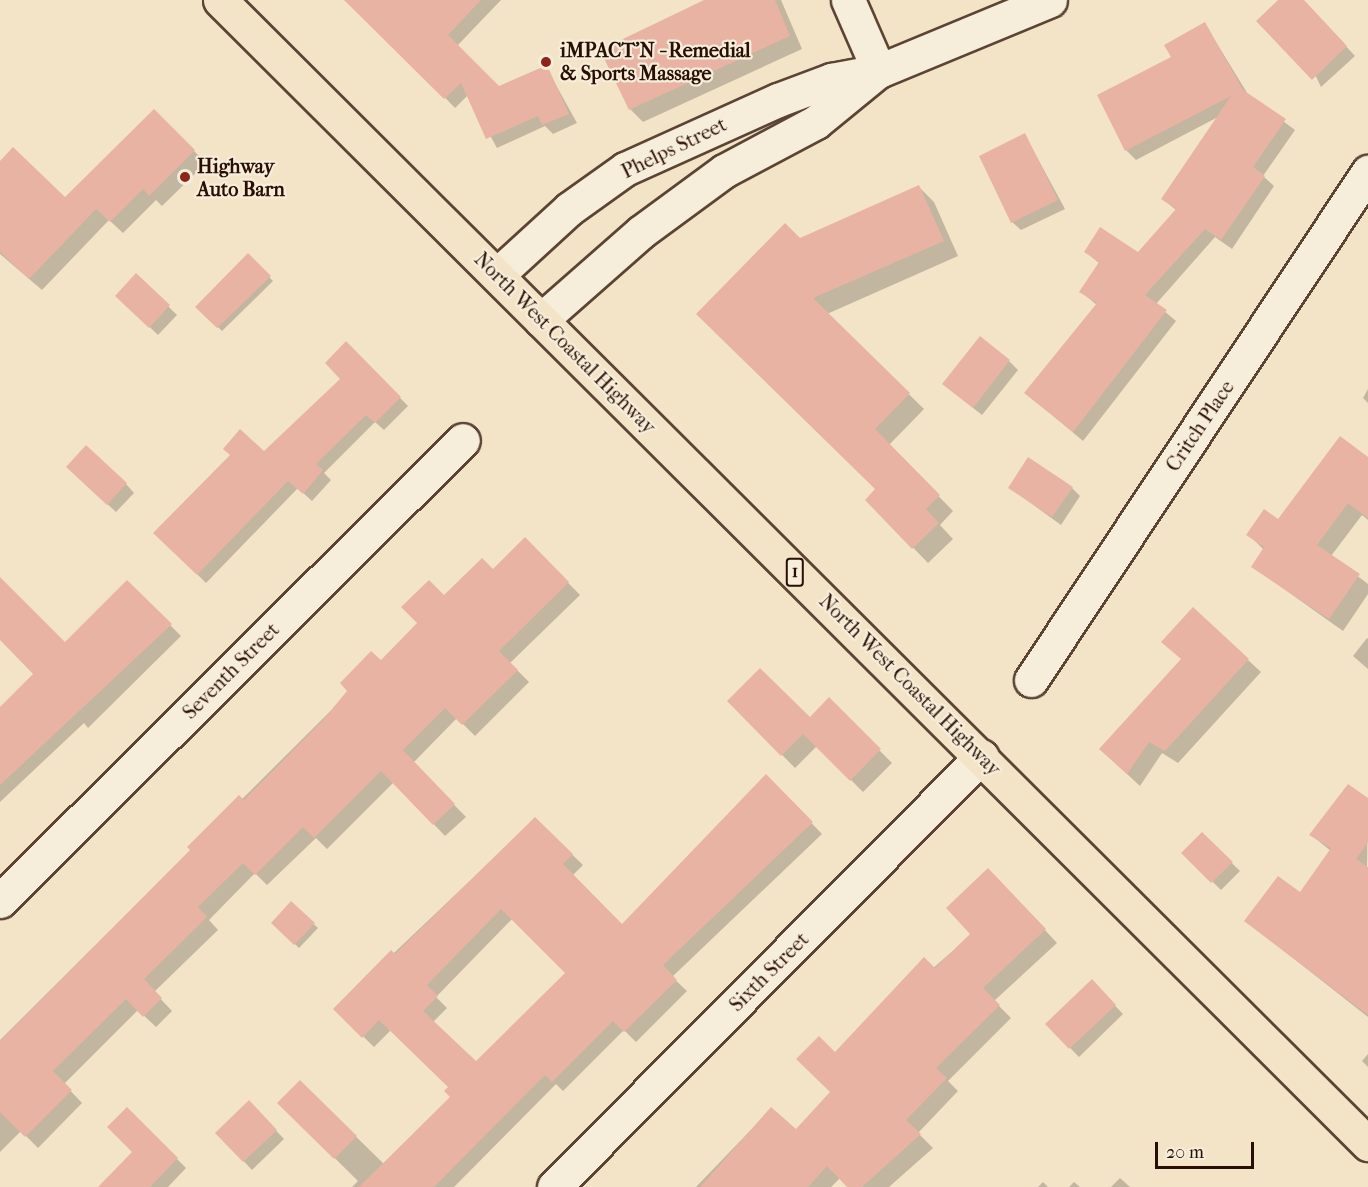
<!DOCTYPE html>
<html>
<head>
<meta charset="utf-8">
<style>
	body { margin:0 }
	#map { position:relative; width:1368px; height:1187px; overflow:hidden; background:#f3e4c8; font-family:"IM FELL French Canon",serif }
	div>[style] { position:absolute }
	.shadow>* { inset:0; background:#0003 }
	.building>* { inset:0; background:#e9b3a4 }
	.roads { filter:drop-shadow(2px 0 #5c4434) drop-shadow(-2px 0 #5c4434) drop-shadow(0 2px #5c4434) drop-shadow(0 -2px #5c4434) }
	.minor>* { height:33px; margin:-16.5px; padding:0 16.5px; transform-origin:16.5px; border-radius:16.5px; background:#f7eddb }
	.secondary>* { height:33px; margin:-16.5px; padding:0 16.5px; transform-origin:16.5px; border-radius:16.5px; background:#f7eddb }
	.trunk>* { height:33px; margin:-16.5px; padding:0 16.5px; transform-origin:16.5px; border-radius:16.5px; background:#f3e4c8 }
	.dots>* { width:16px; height:16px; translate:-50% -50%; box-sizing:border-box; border:3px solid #f7eddb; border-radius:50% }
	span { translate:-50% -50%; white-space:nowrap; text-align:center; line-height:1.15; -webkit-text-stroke:4.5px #f7eddb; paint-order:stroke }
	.shield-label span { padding:2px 4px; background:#f7eddb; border:2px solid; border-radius:4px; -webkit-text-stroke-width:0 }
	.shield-label { font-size:18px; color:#290f03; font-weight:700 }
	.poi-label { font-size:20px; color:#290f03; font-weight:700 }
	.left { translate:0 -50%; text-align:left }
	.street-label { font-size:20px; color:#290f03 }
	.scale { position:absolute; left:1155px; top:1142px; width:99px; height:27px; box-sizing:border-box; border:3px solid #290f03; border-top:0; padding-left:8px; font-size:18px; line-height:21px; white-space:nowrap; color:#290f03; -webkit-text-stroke:4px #f7eddb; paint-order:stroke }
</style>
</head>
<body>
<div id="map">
	<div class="shadow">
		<i style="clip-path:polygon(351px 0,501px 0,457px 46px,499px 88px,546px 67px,577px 123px,553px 134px,545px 126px,497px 148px,468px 95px,455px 108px)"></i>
		<i style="clip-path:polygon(708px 0,781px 0,802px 49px,643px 122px,630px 109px)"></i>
		<i style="clip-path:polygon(1280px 0,1303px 0,1355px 56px,1321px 87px)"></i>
		<i style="clip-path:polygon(1205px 24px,1249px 96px,1295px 130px,1263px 176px,1274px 186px,1232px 249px,1215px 237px,1156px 304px,1176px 321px,1083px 441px,1026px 393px,1097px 305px,1081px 292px,1100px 264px,1086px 252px,1138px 254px,1177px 211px,1163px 199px,1218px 117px,1136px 160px,1126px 150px,1173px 58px)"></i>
		<i style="clip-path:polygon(154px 111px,206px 163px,162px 206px,156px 200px,123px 233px,109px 220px,42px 290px,0 254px,0 163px,65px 200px)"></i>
		<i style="clip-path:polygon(1025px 135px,1065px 209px,1021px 230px,1012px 222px)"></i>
		<i style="clip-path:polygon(919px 187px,934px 202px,958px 256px,827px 314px,924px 409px,889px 445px,953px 511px,940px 525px,953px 539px,928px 563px,867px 500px,877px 489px,698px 314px,800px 240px)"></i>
		<i style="clip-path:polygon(248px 256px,273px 281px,222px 331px,197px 307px)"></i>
		<i style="clip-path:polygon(136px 275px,177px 315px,158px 335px,117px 296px)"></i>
		<i style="clip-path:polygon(346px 343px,408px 406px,384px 430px,375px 422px,324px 473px,331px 480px,312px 501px,298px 488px,206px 583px,156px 533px,264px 453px,343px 379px)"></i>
		<i style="clip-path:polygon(1009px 361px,1018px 370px,982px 415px,953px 392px)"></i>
		<i style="clip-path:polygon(1368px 389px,1368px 403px,1363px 398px)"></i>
		<i style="clip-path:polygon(1368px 458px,1368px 520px,1362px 515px,1331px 556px,1368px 584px,1368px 594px,1343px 631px,1253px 567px,1264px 550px,1248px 534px,1278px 521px)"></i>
		<i style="clip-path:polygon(76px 475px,126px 484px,134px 493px,116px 512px)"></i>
		<i style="clip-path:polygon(1010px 488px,1072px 488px,1080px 496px,1061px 525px)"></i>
		<i style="clip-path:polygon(525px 539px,580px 595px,510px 663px,529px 682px,475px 736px,457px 718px,413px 763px,466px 817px,445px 836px,394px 782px,327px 849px,316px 838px,267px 885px,255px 873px,209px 920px,218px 930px,154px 992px,172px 1011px,156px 1027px,138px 1010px,64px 1084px,82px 1103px,38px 1148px,21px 1131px,0 1152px,0 1040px,445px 597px,493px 571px)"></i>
		<i style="clip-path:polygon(0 579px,65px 644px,127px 582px,181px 636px,88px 728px,84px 723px,0 802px,0 710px,36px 674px,0 638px)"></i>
		<i style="clip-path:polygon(1367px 638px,1368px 639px,1368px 669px,1353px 656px)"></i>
		<i style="clip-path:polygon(1248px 660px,1261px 672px,1178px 763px,1162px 753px,1140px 786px,1114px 762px)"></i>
		<i style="clip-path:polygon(829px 700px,892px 763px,863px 792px,817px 746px,795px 768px,729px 701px,810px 719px)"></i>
		<i style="clip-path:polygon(evenodd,766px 776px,822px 834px,672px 977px,687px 991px,636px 1042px,624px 1030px,563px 1091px,556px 1084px,454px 1187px,352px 1187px,358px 1181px,279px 1103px,300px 1082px,384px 1164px,452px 1097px,450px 1087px,391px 1030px,374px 1047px,335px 1009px,535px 819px,583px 865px,572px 876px,622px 926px,766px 776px,513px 918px,567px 973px,476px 1063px,433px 1022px,447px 1008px,436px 997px,513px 918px)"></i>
		<i style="clip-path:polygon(1368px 800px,1367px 868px,1368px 1017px,1246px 921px,1301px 894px,1331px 851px,1311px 835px)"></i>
		<i style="clip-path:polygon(1202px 834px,1240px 871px,1221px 890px,1183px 853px)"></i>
		<i style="clip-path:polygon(1000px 882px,1057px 943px,994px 1001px,1011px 1018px,948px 1081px,958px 1091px,918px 1133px,933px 1148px,889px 1187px,849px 1187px,840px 1178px,831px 1187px,696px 1187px,771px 1109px,796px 1131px,831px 1092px,835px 1054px,972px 934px)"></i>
		<i style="clip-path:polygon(291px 903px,318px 928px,299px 948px,273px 923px)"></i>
		<i style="clip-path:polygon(1092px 982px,1123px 1014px,1079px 1057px,1047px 1024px)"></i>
		<i style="clip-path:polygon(1368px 1054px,1368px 1067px,1362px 1061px)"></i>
		<i style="clip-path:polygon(249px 1102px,284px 1139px,252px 1170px,217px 1133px)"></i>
		<i style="clip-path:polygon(127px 1109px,186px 1168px,168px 1187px,100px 1187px,134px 1152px)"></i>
		<i style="clip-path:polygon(1120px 1178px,1130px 1187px,1111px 1187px)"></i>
		<i style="clip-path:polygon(1043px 1182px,1048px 1187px,1038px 1187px)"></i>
		<i style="clip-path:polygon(1074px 1182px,1080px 1187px,1069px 1187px)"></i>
	</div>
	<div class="building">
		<i style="clip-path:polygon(344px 0,481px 0,448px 35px,499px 86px,547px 65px,569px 114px,542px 125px,538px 116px,486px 139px,461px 83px,444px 99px)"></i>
		<i style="clip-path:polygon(704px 0,775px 0,790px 36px,629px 110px,600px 50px)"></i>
		<i style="clip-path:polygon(1278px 0,1304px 0,1347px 46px,1312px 80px,1256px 21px)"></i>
		<i style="clip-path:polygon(1205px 22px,1243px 90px,1286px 119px,1253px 167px,1265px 176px,1221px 240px,1205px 229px,1145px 295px,1167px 310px,1073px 432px,1024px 393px,1097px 303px,1079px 292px,1099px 262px,1084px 252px,1100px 227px,1138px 252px,1176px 209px,1161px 199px,1231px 96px,1125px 151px,1097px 95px,1171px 57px,1164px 45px)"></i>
		<i style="clip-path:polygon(154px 109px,195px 150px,149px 196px,143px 189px,110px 222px,96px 209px,29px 279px,0 252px,0 161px,13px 147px,65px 197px)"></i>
		<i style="clip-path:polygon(1025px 133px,1058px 200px,1011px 223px,979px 156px)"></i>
		<i style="clip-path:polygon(919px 185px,944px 241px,813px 298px,910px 393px,875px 429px,940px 495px,926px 509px,939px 523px,912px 549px,865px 500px,875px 489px,696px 314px,785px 223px,800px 238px)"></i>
		<i style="clip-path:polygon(248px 253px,271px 276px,217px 328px,195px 307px)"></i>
		<i style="clip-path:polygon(136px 273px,170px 305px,149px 328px,115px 296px)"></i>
		<i style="clip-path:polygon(980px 336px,1010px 360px,973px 408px,942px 384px)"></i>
		<i style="clip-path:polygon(346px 341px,401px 397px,375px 423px,366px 415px,316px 464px,323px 470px,303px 494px,288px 481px,197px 575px,153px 533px,230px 455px,223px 449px,240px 429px,264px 451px,340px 379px,325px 363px)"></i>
		<i style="clip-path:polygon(1340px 436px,1368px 457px,1368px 518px,1348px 503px,1317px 545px,1360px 574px,1329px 619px,1251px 567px,1264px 547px,1246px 535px,1264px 509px,1278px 519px)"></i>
		<i style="clip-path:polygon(86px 445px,127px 483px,107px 505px,66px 467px)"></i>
		<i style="clip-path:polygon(1028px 457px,1073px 487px,1052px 517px,1008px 488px)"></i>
		<i style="clip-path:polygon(525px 537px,569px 582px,499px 651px,518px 670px,462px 725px,445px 708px,403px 750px,455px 804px,433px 825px,381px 771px,314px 838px,303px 827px,255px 875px,243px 863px,198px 907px,207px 917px,144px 979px,162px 998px,143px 1017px,126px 999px,53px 1071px,72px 1090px,25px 1137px,0 1112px,0 1041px,190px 850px,187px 847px,239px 795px,244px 800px,323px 720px,347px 691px,340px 683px,371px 651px,381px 660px,417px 623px,401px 607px,429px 580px,444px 595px,482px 558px,493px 569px)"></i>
		<i style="clip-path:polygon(0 577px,65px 642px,127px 580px,172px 624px,0 785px,0 707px,33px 674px,0 640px)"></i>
		<i style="clip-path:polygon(1193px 607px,1249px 659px,1165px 751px,1149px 742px,1127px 774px,1099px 749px,1181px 659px,1161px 642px)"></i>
		<i style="clip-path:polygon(760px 668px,810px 717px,829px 697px,881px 749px,850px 781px,803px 734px,781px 756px,727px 701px)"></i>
		<i style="clip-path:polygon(evenodd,766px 774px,813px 822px,663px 965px,677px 980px,624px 1032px,613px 1021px,552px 1082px,545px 1075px,434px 1187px,359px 1187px,450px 1097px,444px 1091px,448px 1087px,379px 1020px,362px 1038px,333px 1009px,391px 950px,395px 954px,535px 817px,573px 854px,563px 864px,622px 924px,766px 774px,501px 909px,565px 973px,476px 1061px,423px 1011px,438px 996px,427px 985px,501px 909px)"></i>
		<i style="clip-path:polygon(1348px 784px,1368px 798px,1368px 842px,1356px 859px,1368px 867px,1368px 1015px,1244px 921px,1278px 876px,1300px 892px,1331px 848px,1309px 835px)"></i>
		<i style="clip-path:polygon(1202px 832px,1233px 862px,1211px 883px,1181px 853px)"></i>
		<i style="clip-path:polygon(988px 868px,1046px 929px,983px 988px,1000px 1005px,936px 1068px,947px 1078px,906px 1120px,921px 1134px,862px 1187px,847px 1187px,827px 1166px,808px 1187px,700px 1187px,771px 1107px,796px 1129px,830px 1092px,796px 1059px,819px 1036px,835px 1052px,924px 957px,935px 968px,970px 934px,946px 908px)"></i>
		<i style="clip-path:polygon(291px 901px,315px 923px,294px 945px,271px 923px)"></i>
		<i style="clip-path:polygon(1092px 979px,1116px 1005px,1069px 1049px,1045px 1024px)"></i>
		<i style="clip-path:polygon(300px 1080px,357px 1136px,334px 1159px,277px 1103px)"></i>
		<i style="clip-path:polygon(249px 1100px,277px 1130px,243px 1162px,215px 1133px)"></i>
		<i style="clip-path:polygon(127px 1107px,178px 1158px,150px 1187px,98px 1187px,132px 1152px,107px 1127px)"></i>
	</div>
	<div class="roads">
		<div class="minor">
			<i style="left:848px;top:0;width:77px;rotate:66.4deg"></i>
			<i style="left:1031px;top:680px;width:610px;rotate:-56.44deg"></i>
			<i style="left:0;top:901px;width:653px;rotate:-44.88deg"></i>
			<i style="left:554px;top:1187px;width:607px;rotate:-45.2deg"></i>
		</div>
		<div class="secondary">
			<i style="left:497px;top:275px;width:98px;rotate:-42.5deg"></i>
			<i style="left:569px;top:209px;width:69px;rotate:-35.5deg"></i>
			<i style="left:625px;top:169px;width:168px;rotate:-24.3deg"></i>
			<i style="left:778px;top:100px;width:57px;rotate:-20.7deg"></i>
			<i style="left:831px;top:80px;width:49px;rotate:-10.6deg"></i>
			<i style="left:879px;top:71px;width:185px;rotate:-22.5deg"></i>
			<i style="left:541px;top:320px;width:133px;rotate:-41.3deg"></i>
			<i style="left:641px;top:232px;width:103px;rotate:-36.3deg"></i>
			<i style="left:724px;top:171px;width:104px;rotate:-28deg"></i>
			<i style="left:816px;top:122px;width:79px;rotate:-39.3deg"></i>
		</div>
		<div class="trunk">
			<i style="left:220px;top:0;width:1621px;rotate:44.9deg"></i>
		</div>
	</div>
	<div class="dots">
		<i style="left:546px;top:62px;background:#8f2418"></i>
		<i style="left:185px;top:177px;background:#8f2418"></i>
	</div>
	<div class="shield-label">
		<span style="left:795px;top:572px">1</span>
	</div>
	<div class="poi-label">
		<span class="left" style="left:560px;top:62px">iMPACT'N - Remedial<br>&amp; Sports Massage</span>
		<span class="left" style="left:197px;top:178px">Highway<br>Auto Barn</span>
	</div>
	<div class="street-label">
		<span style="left:674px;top:148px;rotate:-26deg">Phelps Street</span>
		<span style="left:565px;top:343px;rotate:45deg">North West Coastal Highway</span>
		<span style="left:1200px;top:426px;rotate:-56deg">Critch Place</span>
		<span style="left:231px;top:671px;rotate:-45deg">Seventh Street</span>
		<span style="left:910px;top:685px;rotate:45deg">North West Coastal Highway</span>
		<span style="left:769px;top:972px;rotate:-45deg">Sixth Street</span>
	</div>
	<div class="scale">20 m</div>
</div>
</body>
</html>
